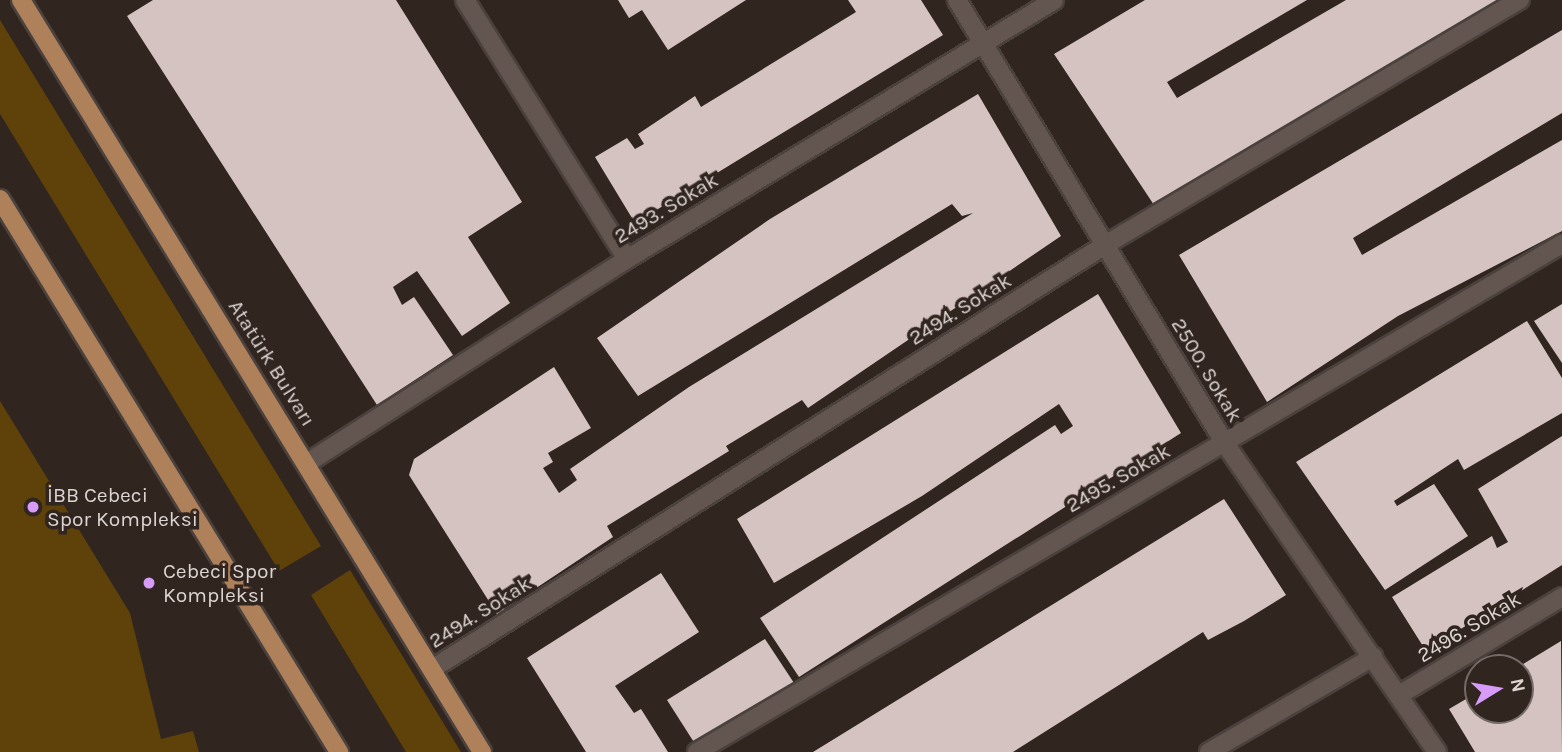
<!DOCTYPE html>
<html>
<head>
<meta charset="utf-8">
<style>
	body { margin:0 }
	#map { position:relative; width:1562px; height:752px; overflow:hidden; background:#312520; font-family:Karla,sans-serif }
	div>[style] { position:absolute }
	.green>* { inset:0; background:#5e4209 }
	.building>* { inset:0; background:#d5c3c1 }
	.roads { filter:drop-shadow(2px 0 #4b413d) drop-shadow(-2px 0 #4b413d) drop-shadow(0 2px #4b413d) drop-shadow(0 -2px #4b413d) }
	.minor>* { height:18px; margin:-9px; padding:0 9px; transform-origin:9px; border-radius:9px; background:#635650 }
	.major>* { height:18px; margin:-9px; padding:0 9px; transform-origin:9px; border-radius:9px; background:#af815b }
	.dots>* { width:19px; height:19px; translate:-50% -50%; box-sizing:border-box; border:4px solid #312520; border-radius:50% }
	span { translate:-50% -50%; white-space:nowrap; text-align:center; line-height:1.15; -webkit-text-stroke:7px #312520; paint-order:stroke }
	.street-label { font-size:21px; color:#dcd4d1 }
	.poi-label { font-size:21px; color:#dcd4d1 }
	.left { translate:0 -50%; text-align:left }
	.north { position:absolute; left:1464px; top:654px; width:70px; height:70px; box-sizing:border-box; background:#312520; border:2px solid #756b67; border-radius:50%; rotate:79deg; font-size:19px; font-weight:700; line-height:28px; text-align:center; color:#dcd4d1 }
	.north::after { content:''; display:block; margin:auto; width:24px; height:32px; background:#d79bf9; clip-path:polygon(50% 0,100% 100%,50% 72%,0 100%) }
</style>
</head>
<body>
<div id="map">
	<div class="green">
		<i style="clip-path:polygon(0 20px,321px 546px,279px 571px,0 114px)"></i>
		<i style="clip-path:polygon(0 401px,130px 613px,161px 739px,193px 731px,199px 752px,0 752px)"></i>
		<i style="clip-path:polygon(350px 570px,461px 752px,406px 752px,311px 595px)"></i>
	</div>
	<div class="building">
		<i style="clip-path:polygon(153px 0,396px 0,522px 202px,468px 237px,510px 303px,462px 336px,417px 271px,393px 287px,402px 305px,414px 297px,453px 355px,377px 405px,127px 16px)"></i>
		<i style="clip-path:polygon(618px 0,746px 0,668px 50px,642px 10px,629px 18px)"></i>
		<i style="clip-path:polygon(848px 0,921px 0,943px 35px,635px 223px,595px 157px,627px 138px,635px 149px,644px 144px,638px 134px,695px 96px,701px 107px,856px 12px)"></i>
		<i style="clip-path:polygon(1145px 0,1307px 0,1167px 82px,1177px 98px,1346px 0,1499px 0,1154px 205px,1054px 54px)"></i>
		<i style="clip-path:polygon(1562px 30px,1562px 113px,1353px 238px,1362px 255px,1562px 140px,1562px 231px,1398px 316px,1267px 402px,1179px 255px)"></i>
		<i style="clip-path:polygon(978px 94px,1061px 236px,808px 408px,802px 400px,726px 446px,729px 451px,607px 526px,613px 537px,497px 614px,409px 475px,414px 459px,554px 367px,591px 428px,548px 453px,553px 462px,543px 468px,559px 493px,577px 480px,570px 469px,689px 387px,973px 213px,962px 216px,952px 204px,638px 396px,597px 338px,770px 219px)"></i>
		<i style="clip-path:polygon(1098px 294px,1181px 433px,799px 677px,760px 618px,1055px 425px,1061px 434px,1073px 426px,1059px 404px,922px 496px,774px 583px,737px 519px)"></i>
		<i style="clip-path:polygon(1562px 304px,1562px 363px,1534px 321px)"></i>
		<i style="clip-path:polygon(1527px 321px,1562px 378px,1562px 413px,1464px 470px,1458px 459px,1394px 501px,1397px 506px,1434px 484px,1468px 536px,1385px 590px,1296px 462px)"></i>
		<i style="clip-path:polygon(1562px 436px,1562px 565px,1426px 651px,1392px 597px,1492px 536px,1497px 548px,1508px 542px,1478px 489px)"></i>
		<i style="clip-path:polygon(1224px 499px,1286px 595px,1244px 621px,1208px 640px,1203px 632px,1013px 752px,813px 752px)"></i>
		<i style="clip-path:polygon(661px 573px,699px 632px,615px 686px,634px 713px,641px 709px,668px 752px,586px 752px,527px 658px)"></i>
		<i style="clip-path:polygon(765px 639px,796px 686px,697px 747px,667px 700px)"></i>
		<i style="clip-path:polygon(1561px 641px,1562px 752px,1475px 752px,1449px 709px,1478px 692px,1478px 710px,1520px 710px,1520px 666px)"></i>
	</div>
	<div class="roads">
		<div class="minor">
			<i style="left:465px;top:0;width:305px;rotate:58deg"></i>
			<i style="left:957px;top:0;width:516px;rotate:58.86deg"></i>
			<i style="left:1224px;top:442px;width:376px;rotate:55.5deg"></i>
			<i style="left:307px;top:463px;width:379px;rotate:-32.5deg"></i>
			<i style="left:627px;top:259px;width:499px;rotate:-31.2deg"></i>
			<i style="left:432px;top:669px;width:795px;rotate:-32.21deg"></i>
			<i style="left:1105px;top:245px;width:482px;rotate:-30.6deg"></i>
			<i style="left:1399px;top:695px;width:190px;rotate:-31deg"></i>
			<i style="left:697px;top:752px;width:1003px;rotate:-30.43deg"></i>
			<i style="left:1209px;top:752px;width:190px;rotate:-30.1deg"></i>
		</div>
		<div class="major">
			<i style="left:21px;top:0;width:882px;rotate:58.49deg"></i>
			<i style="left:0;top:199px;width:649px;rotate:58.49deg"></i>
		</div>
	</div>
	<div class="dots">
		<i style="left:33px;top:507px;background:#d79bf9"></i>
		<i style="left:149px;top:583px;background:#d79bf9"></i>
	</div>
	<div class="street-label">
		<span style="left:666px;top:208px;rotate:-31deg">2493. Sokak</span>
		<span style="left:960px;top:309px;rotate:-32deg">2494. Sokak</span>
		<span style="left:272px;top:363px;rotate:58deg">Atatürk Bulvarı</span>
		<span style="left:1207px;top:370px;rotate:59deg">2500. Sokak</span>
		<span style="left:1118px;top:478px;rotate:-30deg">2495. Sokak</span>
		<span style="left:480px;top:612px;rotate:-32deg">2494. Sokak</span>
		<span style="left:1469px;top:627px;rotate:-31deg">2496. Sokak</span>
	</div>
	<div class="poi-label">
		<span class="left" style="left:47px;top:507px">İBB Cebeci<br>Spor Kompleksi</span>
		<span class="left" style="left:163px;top:583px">Cebeci Spor<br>Kompleksi</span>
	</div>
	<div class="north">N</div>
</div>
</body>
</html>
